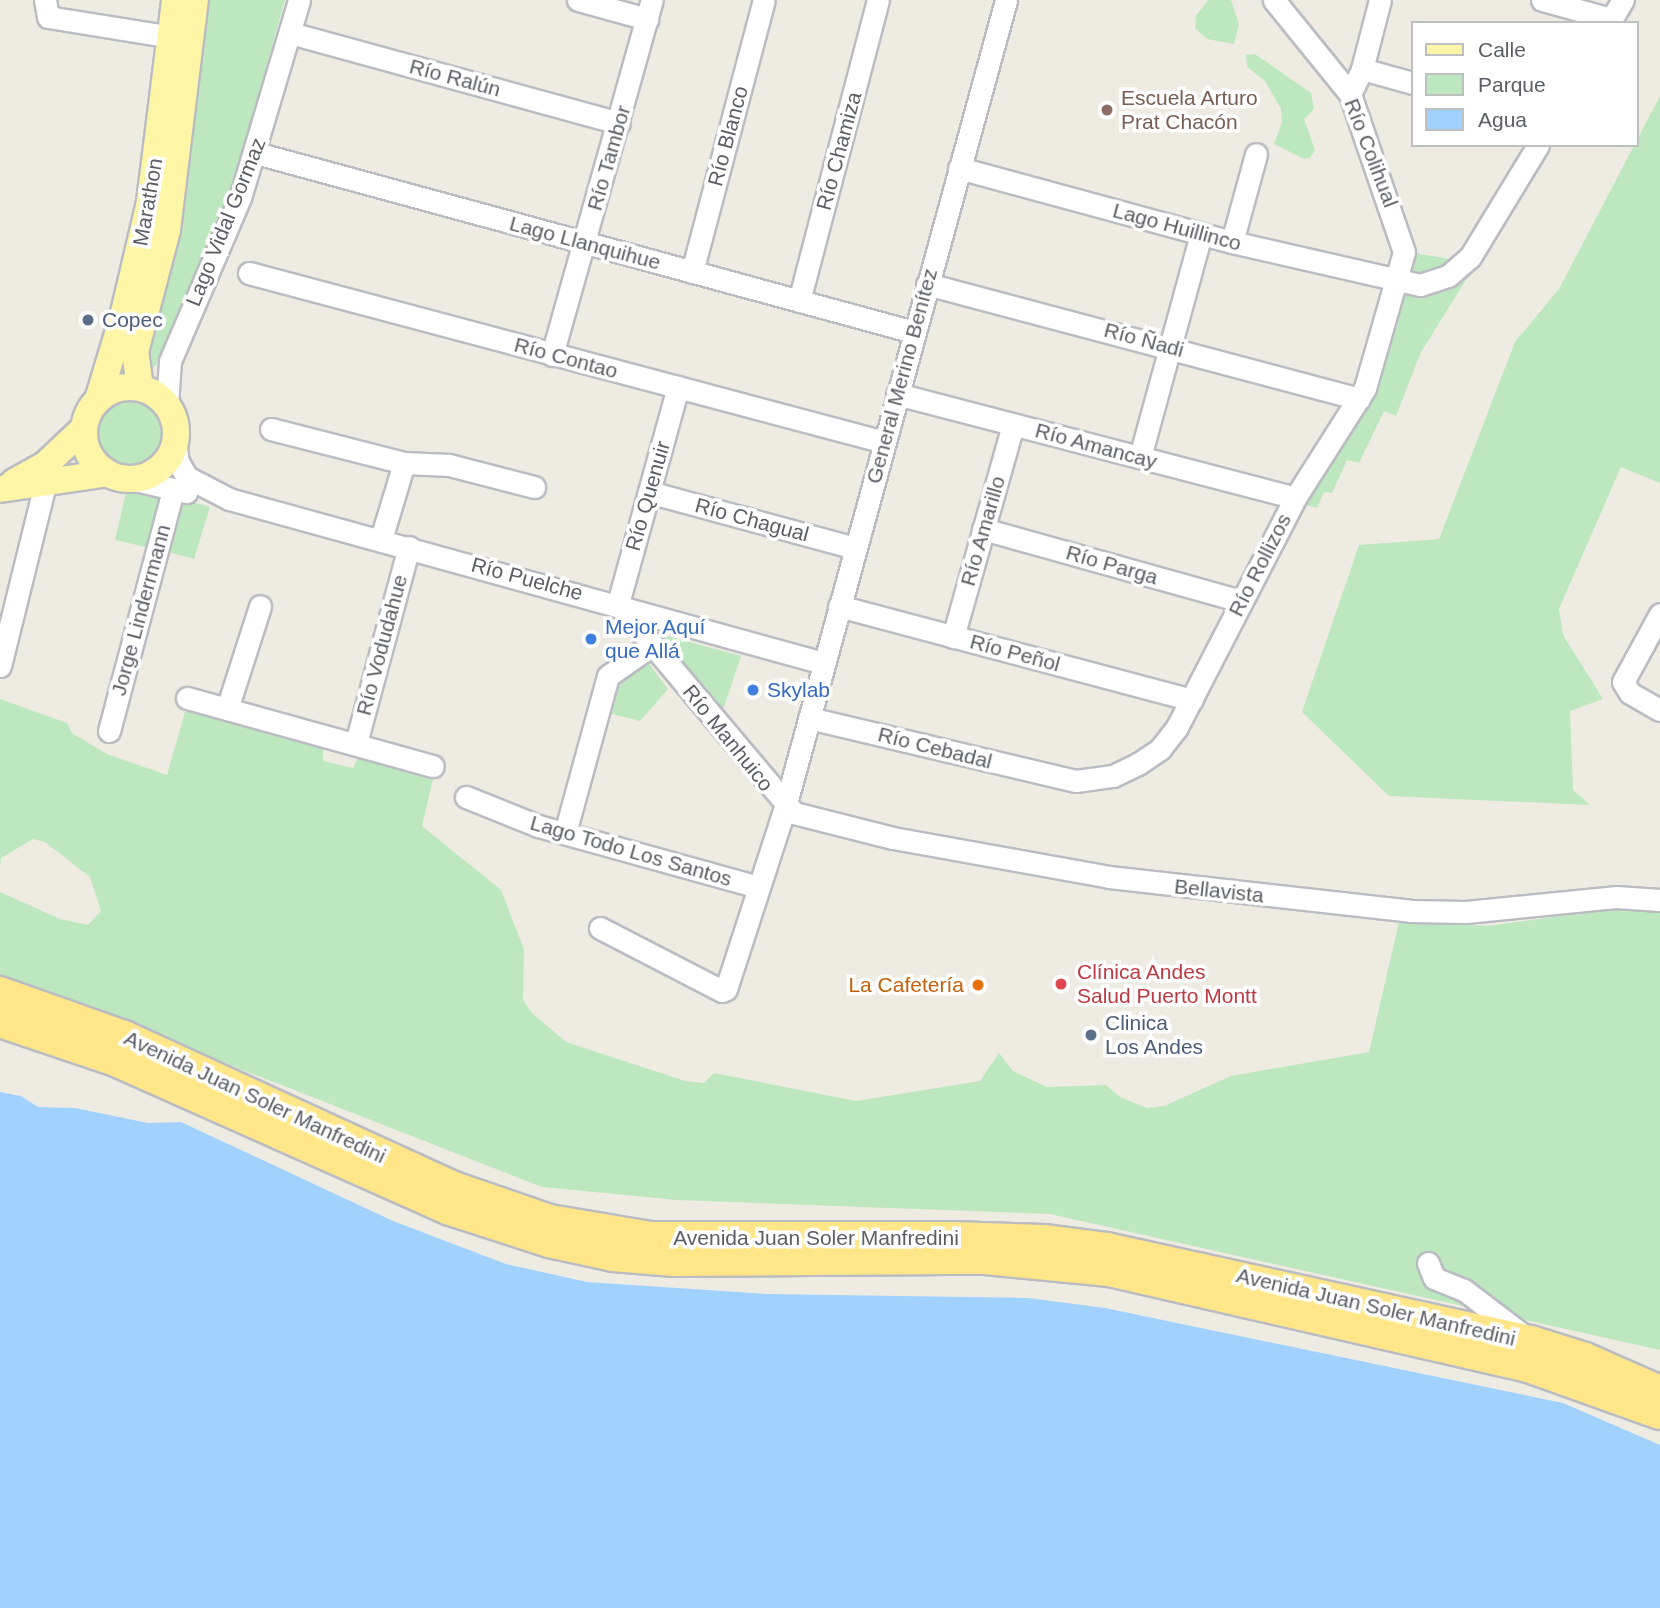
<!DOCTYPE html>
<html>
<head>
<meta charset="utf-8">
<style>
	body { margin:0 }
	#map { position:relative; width:1660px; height:1608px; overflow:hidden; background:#eeece2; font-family:Arial,sans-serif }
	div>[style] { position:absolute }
	.green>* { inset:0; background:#bde7bf }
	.round { border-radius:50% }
	.water>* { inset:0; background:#a1d2ff }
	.roads { filter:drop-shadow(2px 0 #babcc2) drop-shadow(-2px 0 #babcc2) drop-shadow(0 2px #babcc2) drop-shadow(0 -2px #babcc2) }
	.minor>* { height:21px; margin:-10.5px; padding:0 10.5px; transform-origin:10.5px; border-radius:10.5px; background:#fff }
	.major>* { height:26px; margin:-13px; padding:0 13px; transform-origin:13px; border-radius:13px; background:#fff5a6 }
	.major>.ring { margin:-13px; padding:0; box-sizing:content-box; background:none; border:26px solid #fff5a6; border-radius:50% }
	.highway>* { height:30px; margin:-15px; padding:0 15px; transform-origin:15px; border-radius:15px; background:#ffe688 }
	.dots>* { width:19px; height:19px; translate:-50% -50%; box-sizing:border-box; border:4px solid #fff; border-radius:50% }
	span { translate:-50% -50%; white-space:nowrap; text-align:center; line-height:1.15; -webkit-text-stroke:7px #fff; paint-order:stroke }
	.street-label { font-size:21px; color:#5b5e64 }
	.education-label { font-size:21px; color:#785e54 }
	.left { translate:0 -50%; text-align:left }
	.service-label { font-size:21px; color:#4e5e75 }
	.shop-label { font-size:21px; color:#366cbe }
	.health-label { font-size:21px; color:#be3a42 }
	.food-label { font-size:21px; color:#c56008 }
	.right { translate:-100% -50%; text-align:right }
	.legend { position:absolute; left:1411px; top:21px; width:228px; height:126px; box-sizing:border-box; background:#fff; border:2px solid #bdbfc1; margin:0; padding:9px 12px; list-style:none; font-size:21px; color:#5b5e64 }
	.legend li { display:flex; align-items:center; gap:14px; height:35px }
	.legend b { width:35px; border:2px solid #bdbfc1 }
</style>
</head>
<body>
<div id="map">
	<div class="green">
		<i style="clip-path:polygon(204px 0,285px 0,231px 191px,161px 360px,149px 371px,145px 352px)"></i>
		<i style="clip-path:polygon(1208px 0,1231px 0,1239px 24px,1234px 44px,1207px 39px,1195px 28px,1196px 16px)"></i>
		<i style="clip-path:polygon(1255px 54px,1311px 93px,1314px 109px,1304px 119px,1315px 150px,1310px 158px,1304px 159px,1274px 144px,1282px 122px,1281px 109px,1265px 81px,1247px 67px,1246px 55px)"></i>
		<i style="clip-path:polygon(1660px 96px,1660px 483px,1621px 467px,1559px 609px,1563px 635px,1603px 699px,1570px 711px,1573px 790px,1590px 805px,1389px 796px,1302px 712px,1359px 545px,1439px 539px,1515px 342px,1559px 289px)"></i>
		<i style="clip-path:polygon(1411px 249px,1420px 254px,1456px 260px,1432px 274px,1407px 275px)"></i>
		<i style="clip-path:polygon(1476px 264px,1421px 352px,1396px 416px,1384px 411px,1359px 463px,1347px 460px,1332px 493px,1324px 492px,1317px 508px,1299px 503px,1398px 292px,1415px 293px)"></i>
		<i class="round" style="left:95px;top:398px;width:70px;height:70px"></i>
		<i style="clip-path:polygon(127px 488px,161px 498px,150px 548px,115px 540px)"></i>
		<i style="clip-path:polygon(189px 501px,210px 507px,194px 559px,164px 551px,177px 509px)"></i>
		<i style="clip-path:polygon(660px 634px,741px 656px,722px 713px,660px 637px)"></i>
		<i style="clip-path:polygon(644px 657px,668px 689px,640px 721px,604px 712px,612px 681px)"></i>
		<i style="clip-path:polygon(0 699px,67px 723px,72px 733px,107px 754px,167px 775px,187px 705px,323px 742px,323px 761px,353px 768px,361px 752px,434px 775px,422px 826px,501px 890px,524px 949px,523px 1000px,532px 1013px,566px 1042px,685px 1081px,704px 1083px,714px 1073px,856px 1101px,980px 1081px,999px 1053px,1013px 1071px,1047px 1087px,1106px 1085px,1120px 1097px,1147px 1108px,1164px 1106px,1231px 1076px,1369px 1052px,1399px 922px,1488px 926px,1619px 908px,1660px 911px,1660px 1350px,1050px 1214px,677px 1200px,542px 1187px,0 975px,0 892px,60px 919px,88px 925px,101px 911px,90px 877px,45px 842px,33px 839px,1px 858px,0 867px)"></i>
	</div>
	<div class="water">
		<i style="clip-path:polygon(0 1092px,21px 1096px,38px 1107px,75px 1108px,148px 1123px,181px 1122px,393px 1221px,506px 1264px,587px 1282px,766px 1294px,1028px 1298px,1105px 1308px,1563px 1403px,1660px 1445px,1660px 1608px,0 1608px)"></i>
	</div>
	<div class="roads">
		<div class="minor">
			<i style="left:45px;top:0;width:17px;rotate:80deg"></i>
			<i style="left:48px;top:17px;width:125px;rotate:9.2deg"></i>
			<i style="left:578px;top:0;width:72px;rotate:15.4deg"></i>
			<i style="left:1542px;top:0;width:72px;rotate:15.4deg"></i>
			<i style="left:1609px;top:23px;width:27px;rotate:-59deg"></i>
			<i style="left:290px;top:33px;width:341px;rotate:15.3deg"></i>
			<i style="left:1362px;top:69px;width:53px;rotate:15.4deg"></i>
			<i style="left:1350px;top:94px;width:28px;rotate:-64deg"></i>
			<i style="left:1362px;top:69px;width:71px;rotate:-75.4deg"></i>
			<i style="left:256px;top:153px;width:682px;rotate:15.22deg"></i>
			<i style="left:959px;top:168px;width:283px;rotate:15.2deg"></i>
			<i style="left:1232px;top:242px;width:193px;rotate:12.9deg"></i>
			<i style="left:1420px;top:285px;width:29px;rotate:-18deg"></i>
			<i style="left:1448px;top:276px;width:29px;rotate:-41deg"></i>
			<i style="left:1470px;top:257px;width:131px;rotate:-58.7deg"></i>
			<i style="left:1232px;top:242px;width:91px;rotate:-74.7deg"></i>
			<i style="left:692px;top:272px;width:281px;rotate:-75.2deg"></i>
			<i style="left:249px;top:273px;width:657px;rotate:14.9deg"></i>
			<i style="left:927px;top:284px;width:447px;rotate:14.9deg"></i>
			<i style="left:799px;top:301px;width:311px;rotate:-75.3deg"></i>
			<i style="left:552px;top:355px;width:369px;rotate:-74.3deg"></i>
			<i style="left:678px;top:387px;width:225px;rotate:105.5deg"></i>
			<i style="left:618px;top:604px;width:273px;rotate:49.9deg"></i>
			<i style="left:794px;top:813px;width:102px;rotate:14.2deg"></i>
			<i style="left:893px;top:838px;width:219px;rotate:10.2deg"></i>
			<i style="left:1109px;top:877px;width:303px;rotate:6.4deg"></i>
			<i style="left:1410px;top:911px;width:56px;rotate:1deg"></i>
			<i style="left:1466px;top:912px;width:151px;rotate:-5.7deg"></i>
			<i style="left:1616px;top:897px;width:44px;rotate:3.9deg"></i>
			<i style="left:897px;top:394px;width:411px;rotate:14.6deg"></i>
			<i style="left:167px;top:405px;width:44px;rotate:-86.1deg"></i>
			<i style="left:170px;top:361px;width:177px;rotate:-66.8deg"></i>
			<i style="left:240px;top:198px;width:207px;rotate:-73.4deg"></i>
			<i style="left:271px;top:429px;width:137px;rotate:14.3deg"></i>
			<i style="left:404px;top:463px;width:79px;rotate:106.8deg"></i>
			<i style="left:175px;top:441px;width:21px;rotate:82deg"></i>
			<i style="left:178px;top:462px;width:17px;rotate:59deg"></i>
			<i style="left:187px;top:477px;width:47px;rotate:27.6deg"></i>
			<i style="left:229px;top:499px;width:616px;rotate:15.43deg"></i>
			<i style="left:1140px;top:457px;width:231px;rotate:-74.7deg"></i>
			<i style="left:404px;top:463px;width:45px;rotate:2.5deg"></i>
			<i style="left:449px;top:465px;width:88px;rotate:14.5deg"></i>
			<i style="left:131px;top:479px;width:57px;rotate:13.3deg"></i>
			<i style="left:649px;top:492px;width:213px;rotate:15.2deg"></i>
			<i style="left:983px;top:529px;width:268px;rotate:15.6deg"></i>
			<i style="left:839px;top:606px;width:365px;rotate:14.9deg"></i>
			<i style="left:1660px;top:614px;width:77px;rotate:118.6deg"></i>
			<i style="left:1623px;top:682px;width:13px;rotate:58deg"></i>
			<i style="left:1630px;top:693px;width:34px;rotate:30deg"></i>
			<i style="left:953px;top:637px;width:220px;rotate:-74.2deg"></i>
			<i style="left:0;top:666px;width:187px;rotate:-76.1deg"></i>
			<i style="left:187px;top:698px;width:255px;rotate:15.5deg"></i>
			<i style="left:227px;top:709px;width:108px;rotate:-72.2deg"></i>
			<i style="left:809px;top:718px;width:274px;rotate:13.3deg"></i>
			<i style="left:1076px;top:781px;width:37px;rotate:-8deg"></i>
			<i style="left:1113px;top:776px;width:28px;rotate:-26deg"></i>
			<i style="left:1138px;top:764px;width:27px;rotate:-34deg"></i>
			<i style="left:1160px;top:749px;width:28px;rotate:-52deg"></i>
			<i style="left:1177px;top:727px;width:258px;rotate:-62.7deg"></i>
			<i style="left:1295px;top:498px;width:130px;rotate:-57.5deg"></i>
			<i style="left:1365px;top:388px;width:141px;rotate:-74deg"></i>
			<i style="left:1404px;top:252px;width:167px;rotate:-108.9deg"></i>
			<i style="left:1350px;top:94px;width:121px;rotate:-129deg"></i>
			<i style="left:109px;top:731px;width:249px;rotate:-75.1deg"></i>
			<i style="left:356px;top:743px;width:203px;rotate:-74.9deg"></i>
			<i style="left:466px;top:797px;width:78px;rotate:21.9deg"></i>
			<i style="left:538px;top:826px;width:228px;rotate:15.5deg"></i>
			<i style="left:565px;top:833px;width:163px;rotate:-74.7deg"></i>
			<i style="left:608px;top:676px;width:54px;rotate:-35.2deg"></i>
			<i style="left:600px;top:928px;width:137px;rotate:27.3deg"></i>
			<i style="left:722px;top:991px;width:4px;rotate:-27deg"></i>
			<i style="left:726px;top:989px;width:191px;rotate:-72deg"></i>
			<i style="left:785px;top:807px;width:837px;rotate:-74.68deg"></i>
			<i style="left:1428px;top:1263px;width:16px;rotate:68deg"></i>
			<i style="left:1434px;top:1278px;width:32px;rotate:22deg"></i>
			<i style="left:1464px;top:1290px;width:81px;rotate:37.4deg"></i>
		</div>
		<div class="major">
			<i style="left:140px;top:387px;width:35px;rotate:-98deg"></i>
			<i style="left:135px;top:352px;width:126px;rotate:-75.3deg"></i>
			<i style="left:167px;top:230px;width:232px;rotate:-83.1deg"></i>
			<i class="ring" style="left:84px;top:387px;width:66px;height:66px"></i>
			<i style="left:98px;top:400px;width:87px;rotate:-73.2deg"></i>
			<i style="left:123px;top:317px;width:118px;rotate:-76.8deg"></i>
			<i style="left:150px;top:202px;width:204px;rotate:-82.9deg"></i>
			<i style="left:14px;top:482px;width:35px;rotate:-29deg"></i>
			<i style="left:45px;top:465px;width:54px;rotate:-43.5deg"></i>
			<i style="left:0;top:489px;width:109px;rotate:-8.4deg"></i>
		</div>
		<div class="highway">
			<i style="left:0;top:992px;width:132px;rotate:19.5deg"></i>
			<i style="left:124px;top:1036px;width:360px;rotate:24.6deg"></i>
			<i style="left:451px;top:1186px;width:105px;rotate:19deg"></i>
			<i style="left:550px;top:1220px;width:102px;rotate:9.6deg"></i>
			<i style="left:651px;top:1237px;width:300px"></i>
			<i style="left:951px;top:1237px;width:93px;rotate:1.8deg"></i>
			<i style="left:1044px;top:1240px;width:64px;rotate:7.2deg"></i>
			<i style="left:1107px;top:1248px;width:434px;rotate:12.4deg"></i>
			<i style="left:1531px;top:1341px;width:57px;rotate:17.5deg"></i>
			<i style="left:1585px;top:1358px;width:82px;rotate:23.7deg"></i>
			<i style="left:0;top:1022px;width:119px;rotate:18.6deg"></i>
			<i style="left:113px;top:1060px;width:369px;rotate:24deg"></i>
			<i style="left:450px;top:1210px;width:104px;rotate:17.9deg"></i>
			<i style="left:549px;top:1242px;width:66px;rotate:12.3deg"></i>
			<i style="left:613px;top:1256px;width:61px;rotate:4.7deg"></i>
			<i style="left:674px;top:1261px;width:311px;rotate:-0.4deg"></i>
			<i style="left:985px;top:1259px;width:125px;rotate:5.5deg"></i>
			<i style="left:1109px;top:1271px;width:427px;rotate:12.9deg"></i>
			<i style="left:1525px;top:1366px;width:143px;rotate:19.6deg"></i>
		</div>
	</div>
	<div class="dots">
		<i style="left:1107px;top:110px;background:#8d6e63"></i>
		<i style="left:88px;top:320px;background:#5c6f8a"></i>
		<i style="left:591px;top:639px;background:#3f7fe0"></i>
		<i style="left:753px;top:690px;background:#3f7fe0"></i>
		<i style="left:1061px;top:984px;background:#e0444e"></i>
		<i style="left:978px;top:985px;background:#e8710a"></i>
		<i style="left:1091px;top:1035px;background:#5c6f8a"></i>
	</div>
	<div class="street-label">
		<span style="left:455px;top:78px;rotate:15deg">Río Ralún</span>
		<span style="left:728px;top:136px;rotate:-75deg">Río Blanco</span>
		<span style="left:839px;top:151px;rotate:-75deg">Río Chamiza</span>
		<span style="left:1371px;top:153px;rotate:69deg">Río Colihual</span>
		<span style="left:609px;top:158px;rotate:-74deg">Río Tambor</span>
		<span style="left:148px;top:202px;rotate:-80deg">Marathon</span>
		<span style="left:226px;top:222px;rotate:-68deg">Lago Vidal Gormaz</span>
		<span style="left:1177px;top:227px;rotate:15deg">Lago Huillinco</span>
		<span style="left:585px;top:243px;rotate:15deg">Lago Llanquihue</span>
		<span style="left:1144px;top:340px;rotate:15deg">Río Ñadi</span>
		<span style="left:566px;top:358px;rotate:15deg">Río Contao</span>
		<span style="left:902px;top:376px;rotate:-75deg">General Merino Benítez</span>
		<span style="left:1096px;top:446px;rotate:15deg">Río Amancay</span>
		<span style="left:648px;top:496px;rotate:-74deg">Río Quenuir</span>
		<span style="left:752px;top:520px;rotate:15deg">Río Chagual</span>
		<span style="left:983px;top:531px;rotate:-74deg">Río Amarillo</span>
		<span style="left:1112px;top:565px;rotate:16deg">Río Parga</span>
		<span style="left:1260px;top:565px;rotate:-63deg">Río Rollizos</span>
		<span style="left:527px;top:579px;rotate:15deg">Río Puelche</span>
		<span style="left:141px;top:610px;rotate:-75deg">Jorge Linderrmann</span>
		<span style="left:382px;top:645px;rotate:-75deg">Río Vodudahue</span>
		<span style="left:1015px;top:653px;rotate:15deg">Río Peñol</span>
		<span style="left:728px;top:738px;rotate:51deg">Río Manhuico</span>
		<span style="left:935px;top:748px;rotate:14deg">Río Cebadal</span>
		<span style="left:631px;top:851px;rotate:16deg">Lago Todo Los Santos</span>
		<span style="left:1219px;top:891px;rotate:6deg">Bellavista</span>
		<span style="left:255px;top:1097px;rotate:25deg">Avenida Juan Soler Manfredini</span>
		<span style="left:816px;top:1238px">Avenida Juan Soler Manfredini</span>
		<span style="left:1376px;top:1307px;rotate:13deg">Avenida Juan Soler Manfredini</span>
	</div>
	<div class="education-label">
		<span class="left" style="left:1121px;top:110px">Escuela Arturo<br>Prat Chacón</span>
	</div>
	<div class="service-label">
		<span class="left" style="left:102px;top:320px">Copec</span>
		<span class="left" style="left:1105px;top:1035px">Clinica<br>Los Andes</span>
	</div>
	<div class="shop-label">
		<span class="left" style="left:605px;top:639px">Mejor Aquí<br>que Allá</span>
		<span class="left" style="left:767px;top:690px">Skylab</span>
	</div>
	<div class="health-label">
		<span class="left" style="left:1077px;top:984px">Clínica Andes<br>Salud Puerto Montt</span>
	</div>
	<div class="food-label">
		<span class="right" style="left:964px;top:985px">La Cafetería</span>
	</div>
	<ul class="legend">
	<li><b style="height:9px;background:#fff5a6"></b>Calle</li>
	<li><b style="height:19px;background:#bde7bf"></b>Parque</li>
	<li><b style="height:19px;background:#a1d2ff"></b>Agua</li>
	</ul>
</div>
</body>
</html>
